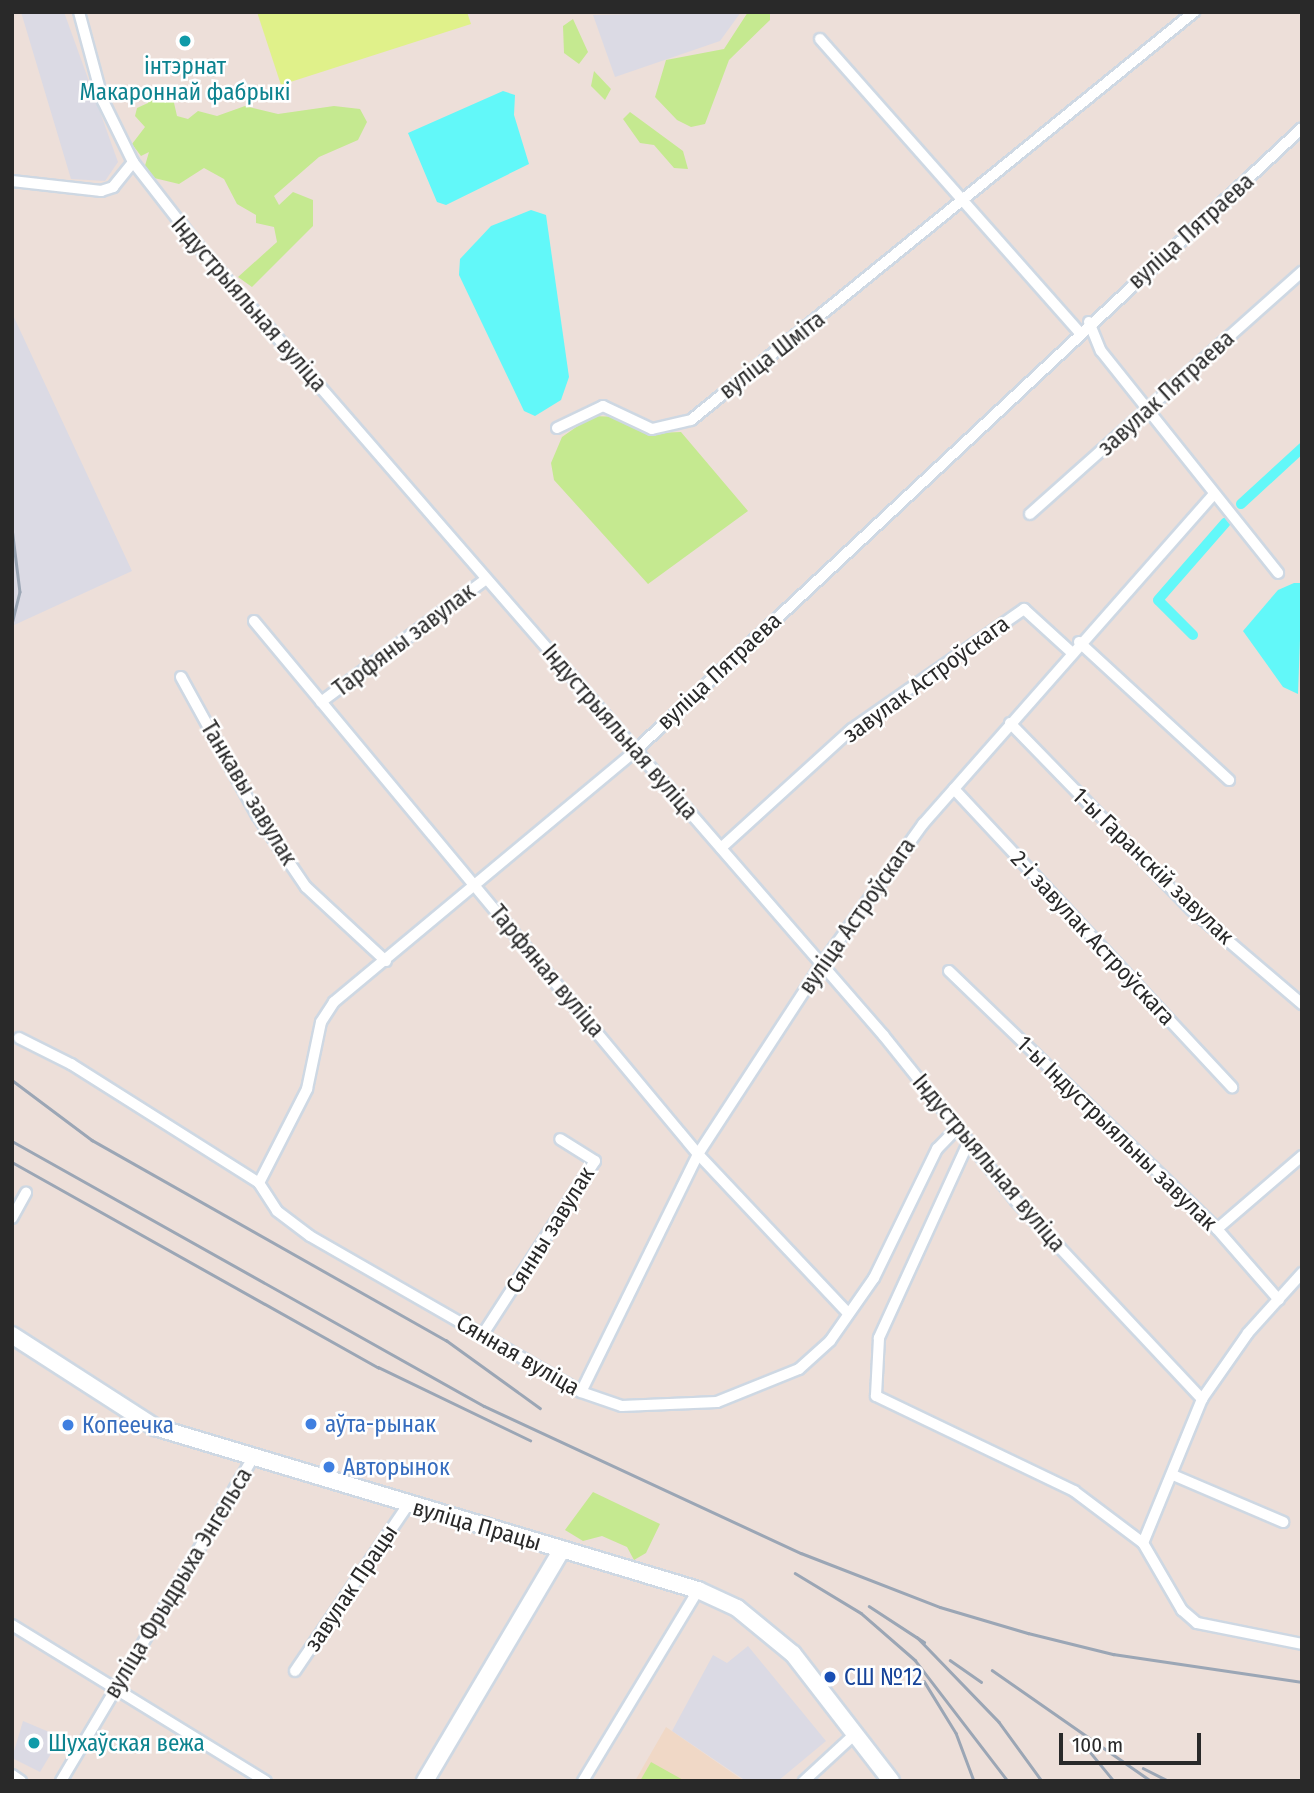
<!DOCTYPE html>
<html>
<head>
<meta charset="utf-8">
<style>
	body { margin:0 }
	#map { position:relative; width:1314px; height:1793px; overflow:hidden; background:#eddfd9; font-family:"Fira Sans Condensed",sans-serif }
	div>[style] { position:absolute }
	.industrial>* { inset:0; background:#dbdae4 }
	.education>* { inset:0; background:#f0d8c6 }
	.green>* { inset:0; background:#c5e990 }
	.pitch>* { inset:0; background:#e0f18a }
	.water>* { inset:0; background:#62f8f9 }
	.canal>* { height:10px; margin:-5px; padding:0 5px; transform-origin:5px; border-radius:5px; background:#62f8f9 }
	.roads { filter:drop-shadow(2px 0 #ced8e3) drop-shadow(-2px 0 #ced8e3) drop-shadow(0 2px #ced8e3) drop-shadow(0 -2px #ced8e3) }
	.street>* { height:10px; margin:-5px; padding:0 5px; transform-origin:5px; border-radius:5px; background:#fff }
	.secondary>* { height:16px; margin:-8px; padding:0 8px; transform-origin:8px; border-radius:8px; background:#fff }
	.rail>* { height:2.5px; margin:-1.25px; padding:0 1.25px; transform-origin:1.25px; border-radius:1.25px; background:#9ba6b5 }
	.dots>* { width:19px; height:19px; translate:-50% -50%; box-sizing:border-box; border:4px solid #fff; border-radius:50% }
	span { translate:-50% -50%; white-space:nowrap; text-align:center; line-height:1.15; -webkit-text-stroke:5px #fff; paint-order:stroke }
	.culture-label { font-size:23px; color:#0d838f }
	.left { translate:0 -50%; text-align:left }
	.street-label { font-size:23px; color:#292929 }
	.shop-label { font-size:23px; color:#366cbe }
	.transit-label { font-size:23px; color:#164399 }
	.frame { position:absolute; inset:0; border:14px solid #292929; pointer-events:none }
	.scale { position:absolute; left:1059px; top:1733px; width:142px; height:32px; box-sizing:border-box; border:4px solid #292929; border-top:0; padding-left:9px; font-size:21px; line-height:24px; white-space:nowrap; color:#292929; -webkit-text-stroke:5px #fff; paint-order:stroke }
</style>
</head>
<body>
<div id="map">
	<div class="industrial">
		<i style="clip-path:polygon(21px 12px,64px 12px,118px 162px,105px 181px,71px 179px)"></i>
		<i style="clip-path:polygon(741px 12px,720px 41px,615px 77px,593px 15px)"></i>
		<i style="clip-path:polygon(12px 313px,132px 571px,12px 626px)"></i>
		<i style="clip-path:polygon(748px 1646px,826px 1741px,778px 1781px,746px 1781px,672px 1731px,713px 1655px,727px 1663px)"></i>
		<i style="clip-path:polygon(23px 1721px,61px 1737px,40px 1772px,12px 1758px)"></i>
	</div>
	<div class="education">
		<i style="clip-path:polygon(666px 1727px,744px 1781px,635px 1781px)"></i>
	</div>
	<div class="green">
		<i style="clip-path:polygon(748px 12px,770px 12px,770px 20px,729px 60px,705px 124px,691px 127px,677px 120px,655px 97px,666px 60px,724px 49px)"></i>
		<i style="clip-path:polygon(573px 19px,588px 52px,579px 64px,564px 53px,563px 26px)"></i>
		<i style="clip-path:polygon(594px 71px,611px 89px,605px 100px,591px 86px)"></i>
		<i style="clip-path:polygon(160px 86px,172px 94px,177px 116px,188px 119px,198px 111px,217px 116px,245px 106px,278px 114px,334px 106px,360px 109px,367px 122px,358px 140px,319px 157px,274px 196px,279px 205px,293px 192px,313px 200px,313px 226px,252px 287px,238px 277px,277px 242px,274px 227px,256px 223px,256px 215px,237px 204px,224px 179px,204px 168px,179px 184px,150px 177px,144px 169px,149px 152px,141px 156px,132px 144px,145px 127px,135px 116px,137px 108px,148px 103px,147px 89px)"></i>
		<i style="clip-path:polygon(630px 112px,683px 151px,688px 169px,674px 168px,654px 145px,640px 143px,623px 119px)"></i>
		<i style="clip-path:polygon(592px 416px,619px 417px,656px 433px,681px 432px,748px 511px,648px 584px,554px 480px,551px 463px,562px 437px)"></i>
		<i style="clip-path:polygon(593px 1492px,660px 1524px,646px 1553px,634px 1560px,627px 1547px,602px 1536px,583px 1541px,565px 1530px)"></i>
		<i style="clip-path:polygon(651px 1762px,685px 1781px,640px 1781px)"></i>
	</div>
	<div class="pitch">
		<i style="clip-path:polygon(257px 12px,467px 12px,471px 24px,281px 85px)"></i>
	</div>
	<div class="water">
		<i style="clip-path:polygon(503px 91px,515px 95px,514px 115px,529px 164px,446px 205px,437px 202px,408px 133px)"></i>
		<i style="clip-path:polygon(531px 210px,546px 215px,569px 377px,561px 400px,535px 416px,524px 411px,459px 275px,460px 259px,491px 226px)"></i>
		<i style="clip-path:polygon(1294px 583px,1302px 583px,1298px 694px,1283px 687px,1243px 631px,1278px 590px)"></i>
	</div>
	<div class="canal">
		<i style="left:1241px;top:504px;width:83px;rotate:-42.6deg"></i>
		<i style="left:1193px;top:635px;width:49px;rotate:-135deg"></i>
		<i style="left:1158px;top:600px;width:103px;rotate:-48.9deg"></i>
	</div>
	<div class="roads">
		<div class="street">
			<i style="left:79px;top:12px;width:92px;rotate:74.9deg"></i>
			<i style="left:103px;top:101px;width:68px;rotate:63.8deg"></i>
			<i style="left:820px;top:39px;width:391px;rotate:48.5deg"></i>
			<i style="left:12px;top:181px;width:90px;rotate:6.4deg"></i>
			<i style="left:101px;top:191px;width:13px;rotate:-18deg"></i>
			<i style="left:113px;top:187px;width:32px;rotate:-51deg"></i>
			<i style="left:133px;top:162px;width:114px;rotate:52.1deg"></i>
			<i style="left:203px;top:252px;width:1038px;rotate:49.02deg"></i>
			<i style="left:884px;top:1036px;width:211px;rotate:51.3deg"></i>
			<i style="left:1016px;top:1201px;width:272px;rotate:46.8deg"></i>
			<i style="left:1089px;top:322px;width:31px;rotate:68deg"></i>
			<i style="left:1101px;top:351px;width:284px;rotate:51.4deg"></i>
			<i style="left:557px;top:428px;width:51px;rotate:-25.6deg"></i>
			<i style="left:603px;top:406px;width:54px;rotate:25.1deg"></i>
			<i style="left:652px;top:429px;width:40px;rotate:-13deg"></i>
			<i style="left:691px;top:420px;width:648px;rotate:-39.05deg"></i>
			<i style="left:1030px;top:514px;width:364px;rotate:-41.7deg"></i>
			<i style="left:254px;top:621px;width:694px;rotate:50.21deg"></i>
			<i style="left:698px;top:1154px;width:219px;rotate:46.7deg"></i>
			<i style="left:1079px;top:642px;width:204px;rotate:42.6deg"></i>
			<i style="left:181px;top:677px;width:158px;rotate:61.2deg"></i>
			<i style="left:257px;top:815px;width:87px;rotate:55.8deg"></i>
			<i style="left:306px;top:887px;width:109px;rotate:42.8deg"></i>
			<i style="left:321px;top:702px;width:206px;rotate:-36.7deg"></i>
			<i style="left:1010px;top:723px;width:261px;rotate:45.8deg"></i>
			<i style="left:1192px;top:910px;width:145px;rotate:40.5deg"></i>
			<i style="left:954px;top:789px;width:408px;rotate:47deg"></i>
			<i style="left:721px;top:848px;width:177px;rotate:-42.3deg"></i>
			<i style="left:852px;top:729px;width:210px;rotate:-34.9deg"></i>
			<i style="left:1024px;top:609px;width:62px;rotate:42.4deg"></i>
			<i style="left:949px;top:971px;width:372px;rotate:43.9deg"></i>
			<i style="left:1217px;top:1229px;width:94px;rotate:48.9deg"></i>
			<i style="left:19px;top:1038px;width:58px;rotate:26.6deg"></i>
			<i style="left:71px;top:1064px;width:222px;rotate:32.3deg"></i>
			<i style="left:259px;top:1183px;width:33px;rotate:57deg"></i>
			<i style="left:277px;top:1211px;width:41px;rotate:37.1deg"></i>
			<i style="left:310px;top:1236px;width:313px;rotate:29.9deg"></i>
			<i style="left:581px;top:1392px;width:43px;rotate:18.9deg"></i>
			<i style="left:622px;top:1406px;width:95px;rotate:-2.4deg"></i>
			<i style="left:717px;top:1402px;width:88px;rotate:-21.9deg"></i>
			<i style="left:799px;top:1369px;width:42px;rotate:-42.1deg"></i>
			<i style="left:830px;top:1341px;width:77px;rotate:-55.1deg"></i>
			<i style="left:874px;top:1278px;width:144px;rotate:-64deg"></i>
			<i style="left:937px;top:1149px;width:30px;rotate:-46deg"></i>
			<i style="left:969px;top:1141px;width:217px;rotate:114.6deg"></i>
			<i style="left:879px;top:1338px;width:58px;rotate:93deg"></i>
			<i style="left:876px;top:1396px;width:220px;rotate:25.6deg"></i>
			<i style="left:1074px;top:1491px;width:86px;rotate:37deg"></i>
			<i style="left:1143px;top:1543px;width:78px;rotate:59.8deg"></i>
			<i style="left:1182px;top:1610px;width:20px;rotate:41deg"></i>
			<i style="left:1197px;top:1623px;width:107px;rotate:11.3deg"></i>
			<i style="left:259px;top:1183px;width:106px;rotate:-62.9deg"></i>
			<i style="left:307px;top:1089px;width:68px;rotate:-78.2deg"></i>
			<i style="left:321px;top:1022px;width:24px;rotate:-57deg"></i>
			<i style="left:334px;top:1002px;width:393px;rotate:-39.8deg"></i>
			<i style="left:636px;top:750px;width:911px;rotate:-43.04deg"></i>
			<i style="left:12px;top:1218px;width:29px;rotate:-61deg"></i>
			<i style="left:1217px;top:1229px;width:112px;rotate:-40.7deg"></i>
			<i style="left:483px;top:1334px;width:206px;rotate:-57.1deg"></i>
			<i style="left:595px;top:1161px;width:41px;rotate:-147.8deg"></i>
			<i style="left:581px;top:1392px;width:265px;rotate:-63.8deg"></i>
			<i style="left:698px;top:1154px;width:227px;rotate:-56.9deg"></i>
			<i style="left:822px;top:964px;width:173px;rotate:-54.2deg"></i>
			<i style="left:923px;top:824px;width:439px;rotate:-48.6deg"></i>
			<i style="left:1173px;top:1475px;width:120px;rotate:23.1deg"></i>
			<i style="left:1143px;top:1543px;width:156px;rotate:-67.7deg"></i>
			<i style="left:1202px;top:1399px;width:80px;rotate:-55.1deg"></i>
			<i style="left:1248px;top:1333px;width:81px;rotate:-48deg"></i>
			<i style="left:12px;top:1625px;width:298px;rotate:31.6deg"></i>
			<i style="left:295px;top:1671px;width:201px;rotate:-55.8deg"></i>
			<i style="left:12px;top:1775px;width:11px;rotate:34deg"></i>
			<i style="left:61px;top:1781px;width:376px;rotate:-59.3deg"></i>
			<i style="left:583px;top:1781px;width:223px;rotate:-58.9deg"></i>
			<i style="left:804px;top:1781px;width:71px;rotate:-42.7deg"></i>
		</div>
		<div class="secondary">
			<i style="left:12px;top:1335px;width:170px;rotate:32.8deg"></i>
			<i style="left:155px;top:1427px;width:567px;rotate:16.71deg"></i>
			<i style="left:698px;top:1590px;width:43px;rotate:24.8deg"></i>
			<i style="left:737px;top:1608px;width:72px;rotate:39.4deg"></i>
			<i style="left:793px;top:1654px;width:160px;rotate:52.3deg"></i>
			<i style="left:425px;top:1781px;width:269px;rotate:-59.4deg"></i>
		</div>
	</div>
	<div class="rail">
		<i style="left:12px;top:528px;width:64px;rotate:82.9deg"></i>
		<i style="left:20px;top:592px;width:34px;rotate:104deg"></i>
		<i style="left:12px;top:1080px;width:100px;rotate:36.9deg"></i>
		<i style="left:92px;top:1140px;width:407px;rotate:29.5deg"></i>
		<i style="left:446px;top:1340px;width:116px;rotate:35.9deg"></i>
		<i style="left:12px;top:1141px;width:541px;rotate:29.31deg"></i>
		<i style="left:484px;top:1406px;width:349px;rotate:24.9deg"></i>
		<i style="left:801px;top:1553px;width:149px;rotate:21.2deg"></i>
		<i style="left:940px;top:1607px;width:92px;rotate:16.5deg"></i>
		<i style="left:1028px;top:1633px;width:88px;rotate:13.9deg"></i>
		<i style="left:1113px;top:1654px;width:191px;rotate:8.4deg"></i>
		<i style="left:12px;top:1162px;width:420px;rotate:29.3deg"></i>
		<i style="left:378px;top:1367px;width:169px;rotate:25.7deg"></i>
		<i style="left:795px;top:1573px;width:77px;rotate:31.2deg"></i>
		<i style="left:861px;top:1613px;width:72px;rotate:41deg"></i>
		<i style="left:915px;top:1660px;width:153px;rotate:52.5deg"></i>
		<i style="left:869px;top:1606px;width:66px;rotate:33.2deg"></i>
		<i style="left:917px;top:1637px;width:118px;rotate:46deg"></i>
		<i style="left:999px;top:1722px;width:73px;rotate:53.9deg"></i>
		<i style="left:950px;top:1660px;width:38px;rotate:35deg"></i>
		<i style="left:992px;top:1670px;width:194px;rotate:34.9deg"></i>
		<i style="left:924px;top:1681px;width:61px;rotate:58.4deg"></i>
		<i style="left:956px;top:1733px;width:51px;rotate:69.4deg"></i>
		<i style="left:1077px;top:1736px;width:58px;rotate:50.6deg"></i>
		<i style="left:1143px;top:1768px;width:28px;rotate:27deg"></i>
	</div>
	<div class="dots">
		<i style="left:185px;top:41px;background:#0f9aa8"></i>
		<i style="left:311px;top:1424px;background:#3f7fe0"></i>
		<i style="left:68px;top:1425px;background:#3f7fe0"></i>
		<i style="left:329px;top:1467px;background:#3f7fe0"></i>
		<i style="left:830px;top:1677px;background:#1a4fb4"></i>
		<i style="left:34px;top:1743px;background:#0f9aa8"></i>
	</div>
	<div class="culture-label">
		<span style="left:185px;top:79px">інтэрнат<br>Макароннай фабрыкі</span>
		<span class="left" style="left:48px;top:1743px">Шухаўская вежа</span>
	</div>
	<div class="street-label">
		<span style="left:1191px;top:231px;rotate:-42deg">вуліца Пятраева</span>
		<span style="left:249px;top:304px;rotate:49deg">Індустрыяльная вуліца</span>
		<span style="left:772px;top:355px;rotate:-38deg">вуліца Шміта</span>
		<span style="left:1166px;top:393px;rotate:-42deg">завулак Пятраева</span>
		<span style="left:404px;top:640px;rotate:-37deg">Тарфяны завулак</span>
		<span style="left:719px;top:671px;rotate:-43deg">вуліца Пятраева</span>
		<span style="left:926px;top:679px;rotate:-36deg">завулак Астроўскага</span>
		<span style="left:620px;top:732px;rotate:49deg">Індустрыяльная вуліца</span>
		<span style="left:249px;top:793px;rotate:59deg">Танкавы завулак</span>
		<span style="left:1153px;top:866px;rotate:44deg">1-ы Гаранскій завулак</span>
		<span style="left:857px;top:916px;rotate:-55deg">вуліца Астроўскага</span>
		<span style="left:1093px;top:938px;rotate:47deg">2-і завулак Астроўскага</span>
		<span style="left:547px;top:971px;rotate:50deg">Тарфяная вуліца</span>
		<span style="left:1117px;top:1133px;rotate:44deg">1-ы Індустрыяльны завулак</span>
		<span style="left:989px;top:1163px;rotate:50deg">Індустрыяльная вуліца</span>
		<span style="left:550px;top:1230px;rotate:-58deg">Сянны завулак</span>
		<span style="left:518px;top:1355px;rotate:30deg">Сянная вуліца</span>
		<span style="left:477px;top:1525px;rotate:16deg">вуліца Працы</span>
		<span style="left:178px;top:1583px;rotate:-59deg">вуліца Фрыдрыха Энгельса</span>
		<span style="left:351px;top:1588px;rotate:-56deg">завулак Працы</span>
	</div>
	<div class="shop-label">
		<span class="left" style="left:325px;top:1424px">аўта-рынак</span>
		<span class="left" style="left:82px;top:1425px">Копеечка</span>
		<span class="left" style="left:343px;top:1467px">Авторынок</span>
	</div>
	<div class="transit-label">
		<span class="left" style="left:844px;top:1677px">СШ №12</span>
	</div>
	<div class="frame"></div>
	<div class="scale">100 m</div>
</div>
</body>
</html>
